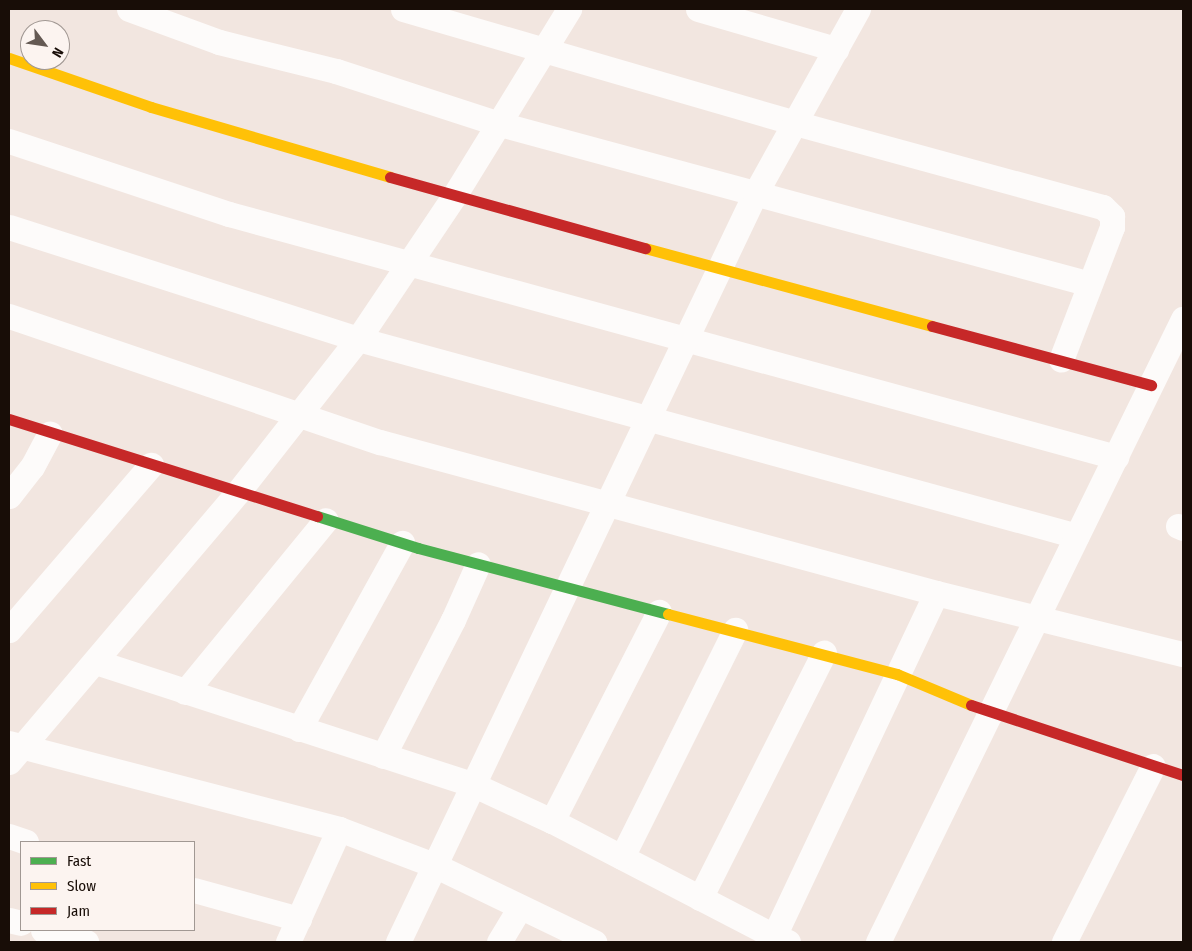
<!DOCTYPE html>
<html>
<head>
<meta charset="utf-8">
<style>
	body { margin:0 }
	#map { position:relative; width:1192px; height:951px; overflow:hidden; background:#f2e6e0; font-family:"Fira Sans Condensed",sans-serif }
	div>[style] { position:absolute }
	.street>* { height:25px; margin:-12.5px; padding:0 12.5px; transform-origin:12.5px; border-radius:12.5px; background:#fdfbfa }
	.fast>* { height:11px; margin:-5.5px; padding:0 5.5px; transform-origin:5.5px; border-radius:5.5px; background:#4caf50 }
	.slow>* { height:11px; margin:-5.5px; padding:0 5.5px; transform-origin:5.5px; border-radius:5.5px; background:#ffc107 }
	.jam>* { height:11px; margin:-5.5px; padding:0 5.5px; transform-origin:5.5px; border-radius:5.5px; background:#c62828 }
	span { translate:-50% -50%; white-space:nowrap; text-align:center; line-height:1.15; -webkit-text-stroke:5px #fcf4f0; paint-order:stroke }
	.frame { position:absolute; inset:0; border:10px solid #180d07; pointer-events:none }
	.legend { position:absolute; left:20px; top:841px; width:175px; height:90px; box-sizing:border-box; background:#fcf4f0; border:1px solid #a19893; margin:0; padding:6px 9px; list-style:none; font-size:15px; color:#180d07 }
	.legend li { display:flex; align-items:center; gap:10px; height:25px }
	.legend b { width:25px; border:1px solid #a19893 }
	.north { position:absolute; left:20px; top:20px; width:50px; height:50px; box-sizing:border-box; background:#fcf4f0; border:1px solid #a19893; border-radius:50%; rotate:121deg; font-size:14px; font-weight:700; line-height:20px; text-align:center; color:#180d07 }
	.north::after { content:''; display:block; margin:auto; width:18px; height:22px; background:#645953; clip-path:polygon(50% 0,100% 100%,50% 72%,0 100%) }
</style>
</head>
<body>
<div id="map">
	<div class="street">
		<i style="left:129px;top:9px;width:96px;rotate:20.1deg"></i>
		<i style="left:219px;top:42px;width:121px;rotate:13.9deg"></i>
		<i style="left:336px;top:71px;width:168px;rotate:18deg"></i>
		<i style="left:496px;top:123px;width:615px;rotate:15.17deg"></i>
		<i style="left:403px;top:9px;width:408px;rotate:16.2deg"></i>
		<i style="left:795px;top:123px;width:319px;rotate:15.3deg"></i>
		<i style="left:1103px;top:207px;width:13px;rotate:45deg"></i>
		<i style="left:1112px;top:216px;width:11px;rotate:90deg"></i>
		<i style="left:1112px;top:227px;width:142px;rotate:111deg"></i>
		<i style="left:698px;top:9px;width:144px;rotate:16.2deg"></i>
		<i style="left:9px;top:141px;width:232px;rotate:18.4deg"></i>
		<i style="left:229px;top:214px;width:920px;rotate:15.32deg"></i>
		<i style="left:9px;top:227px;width:367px;rotate:17.8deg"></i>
		<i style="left:358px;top:339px;width:745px;rotate:15.32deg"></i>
		<i style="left:9px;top:316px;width:392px;rotate:18.8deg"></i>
		<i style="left:380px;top:442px;width:576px;rotate:15.19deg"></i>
		<i style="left:936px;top:593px;width:254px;rotate:13.9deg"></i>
		<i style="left:9px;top:496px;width:37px;rotate:-52deg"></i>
		<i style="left:32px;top:467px;width:38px;rotate:-62deg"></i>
		<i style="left:1178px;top:526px;width:5px;rotate:22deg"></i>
		<i style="left:9px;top:630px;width:218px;rotate:-49.3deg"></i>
		<i style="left:96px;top:662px;width:398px;rotate:18deg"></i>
		<i style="left:474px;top:785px;width:86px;rotate:24.8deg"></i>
		<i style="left:552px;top:821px;width:250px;rotate:27.4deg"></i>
		<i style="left:774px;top:936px;width:7px;rotate:117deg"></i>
		<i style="left:185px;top:692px;width:222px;rotate:-50.7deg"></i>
		<i style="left:299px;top:729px;width:213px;rotate:-61deg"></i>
		<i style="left:9px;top:743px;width:341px;rotate:14.6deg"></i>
		<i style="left:339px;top:829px;width:102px;rotate:20.8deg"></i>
		<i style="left:434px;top:865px;width:178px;rotate:25.7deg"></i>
		<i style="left:383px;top:756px;width:153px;rotate:-62.8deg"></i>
		<i style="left:453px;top:620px;width:61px;rotate:-65.9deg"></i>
		<i style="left:9px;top:762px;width:354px;rotate:-49.7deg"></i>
		<i style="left:238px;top:492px;width:194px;rotate:-51.9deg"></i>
		<i style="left:358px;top:339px;width:172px;rotate:-56.1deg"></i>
		<i style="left:454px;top:196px;width:220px;rotate:-58.4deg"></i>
		<i style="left:552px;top:821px;width:235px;rotate:-62.9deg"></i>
		<i style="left:9px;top:836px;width:18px;rotate:19deg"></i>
		<i style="left:622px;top:857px;width:254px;rotate:-63.5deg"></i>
		<i style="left:194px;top:890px;width:109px;rotate:15.4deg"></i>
		<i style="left:700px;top:898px;width:275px;rotate:-63.2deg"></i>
		<i style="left:9px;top:920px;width:12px;rotate:14deg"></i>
		<i style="left:43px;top:930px;width:45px;rotate:15.6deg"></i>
		<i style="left:288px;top:942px;width:124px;rotate:-65.7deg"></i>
		<i style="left:398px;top:942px;width:829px;rotate:-64.49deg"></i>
		<i style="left:755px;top:194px;width:212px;rotate:-60.9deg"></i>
		<i style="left:499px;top:942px;width:41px;rotate:-59deg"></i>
		<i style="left:788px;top:942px;width:15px;rotate:-157deg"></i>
		<i style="left:774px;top:936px;width:379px;rotate:-64.7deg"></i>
		<i style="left:878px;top:942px;width:694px;rotate:-63.92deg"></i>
		<i style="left:1064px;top:942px;width:197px;rotate:-63.2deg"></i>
	</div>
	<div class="fast">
		<i style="left:317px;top:516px;width:106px;rotate:17.6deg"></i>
		<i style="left:418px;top:548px;width:259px;rotate:14.8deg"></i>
	</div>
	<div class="slow">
		<i style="left:9px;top:58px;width:150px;rotate:19deg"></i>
		<i style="left:151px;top:107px;width:249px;rotate:16.3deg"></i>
		<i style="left:645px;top:248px;width:297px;rotate:15.2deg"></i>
		<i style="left:668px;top:614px;width:237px;rotate:14.7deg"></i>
		<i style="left:897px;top:674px;width:80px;rotate:22.7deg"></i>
	</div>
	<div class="jam">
		<i style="left:390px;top:177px;width:265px;rotate:15.6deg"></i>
		<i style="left:932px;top:326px;width:227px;rotate:15.1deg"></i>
		<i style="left:9px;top:419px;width:323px;rotate:17.5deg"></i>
		<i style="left:971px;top:705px;width:223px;rotate:18.3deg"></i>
	</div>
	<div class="frame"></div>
	<ul class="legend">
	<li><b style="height:6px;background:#4caf50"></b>Fast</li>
	<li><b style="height:6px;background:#ffc107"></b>Slow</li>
	<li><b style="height:6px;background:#c62828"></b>Jam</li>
	</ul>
	<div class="north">N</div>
</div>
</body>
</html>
